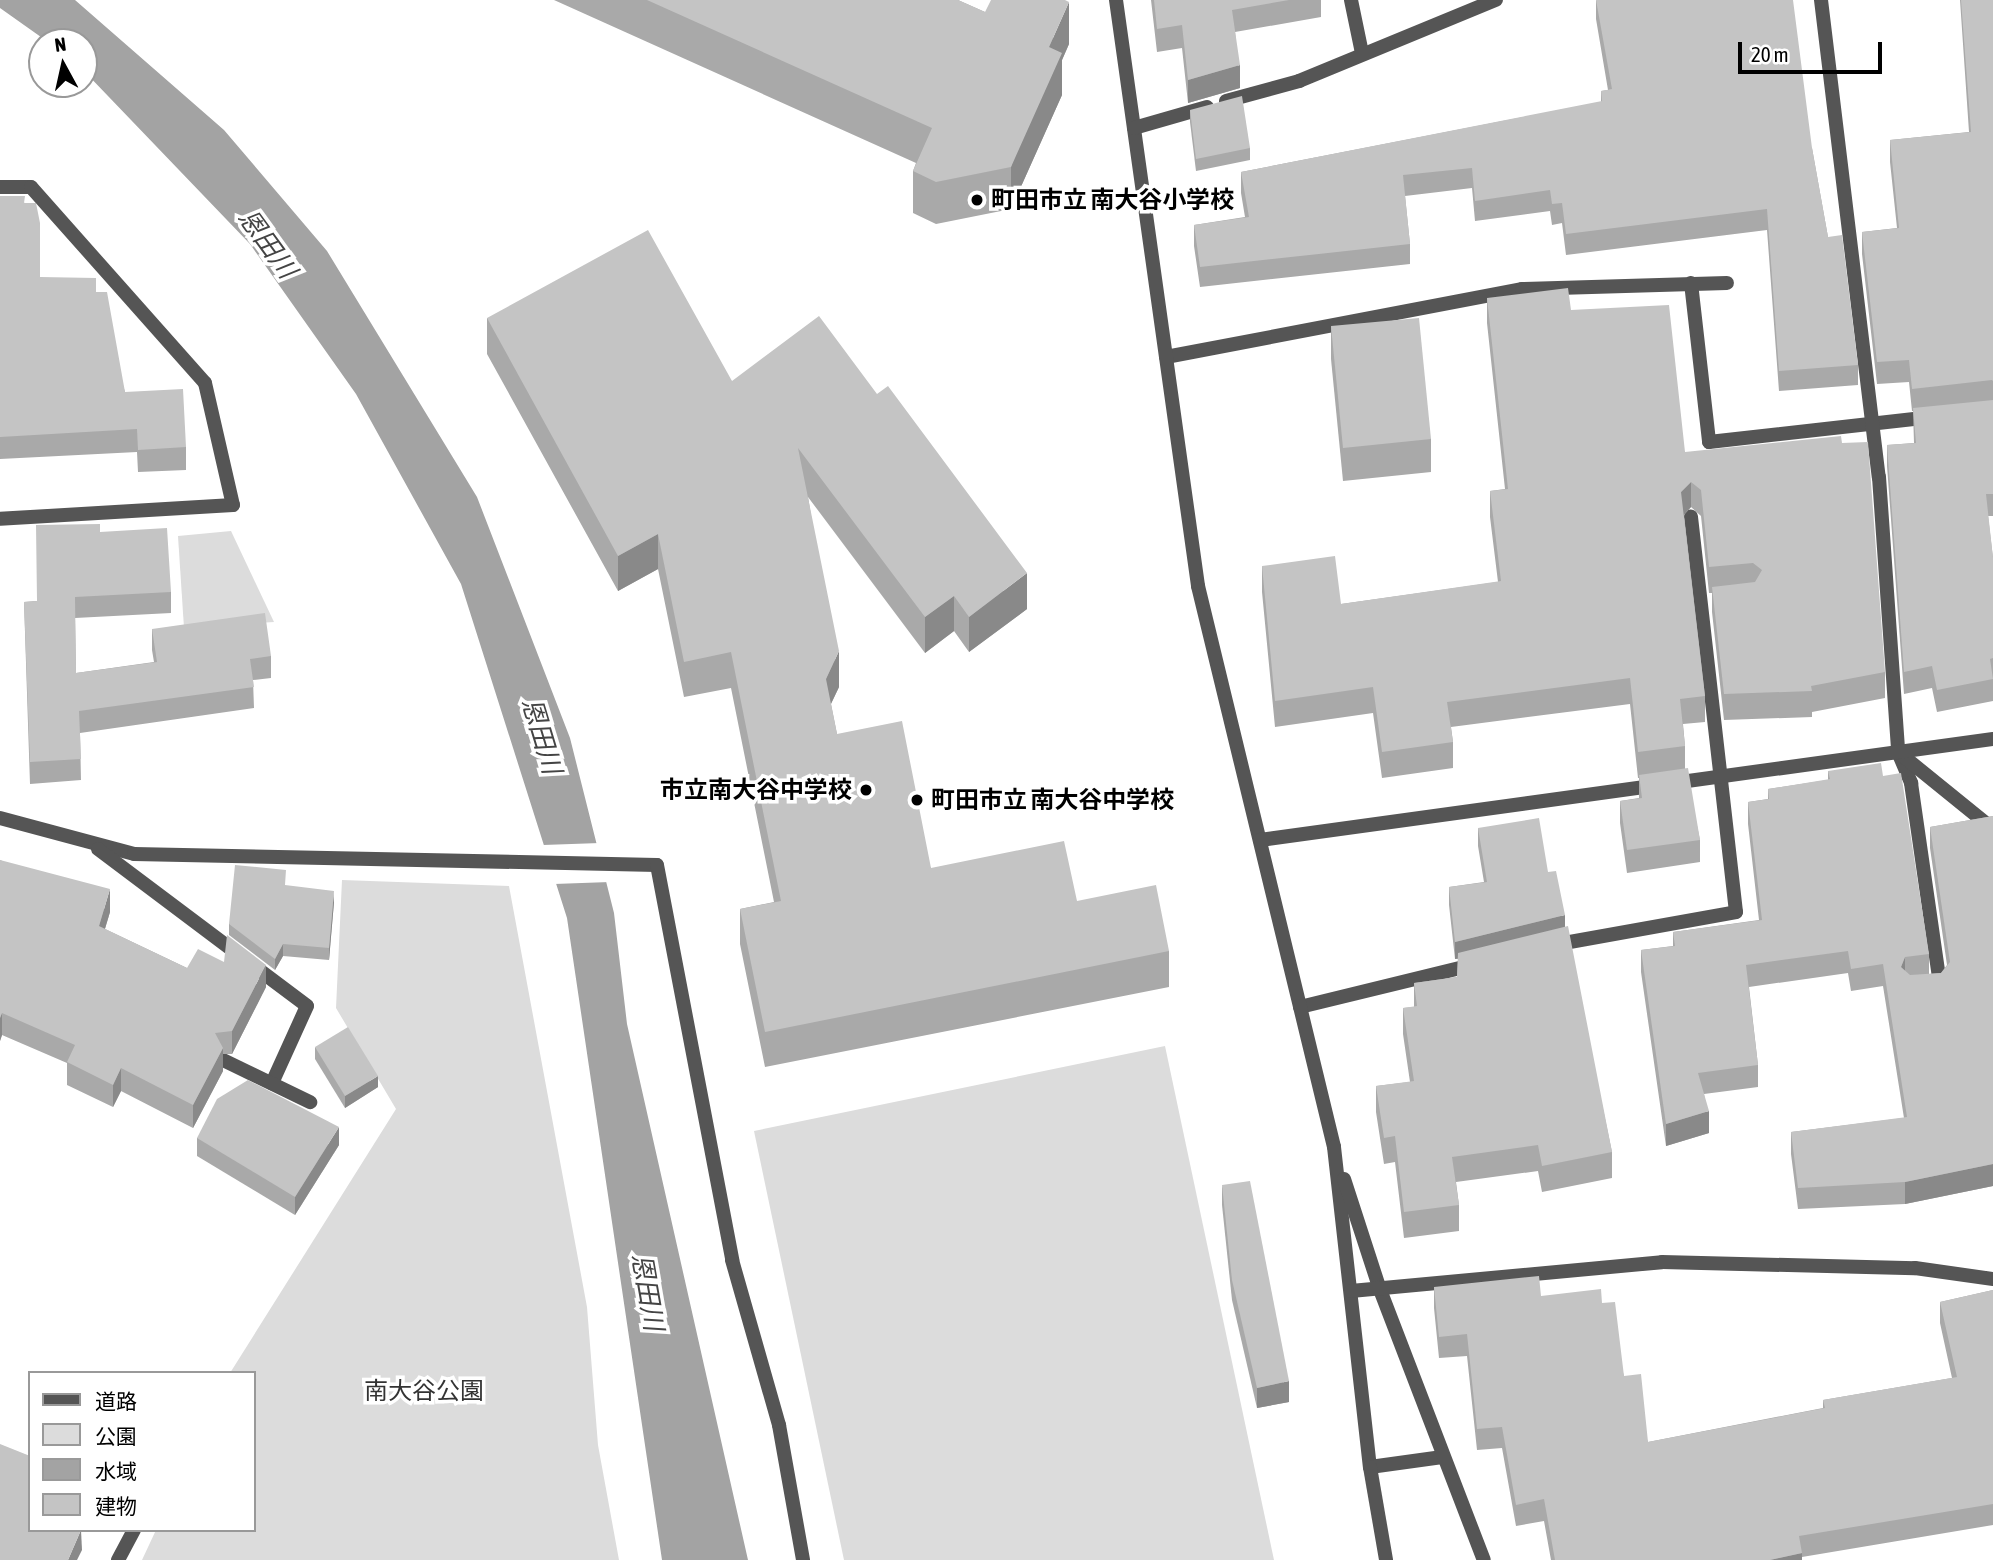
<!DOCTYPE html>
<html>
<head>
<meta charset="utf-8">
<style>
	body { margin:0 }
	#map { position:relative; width:1993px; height:1560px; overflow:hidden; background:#fff; font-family:"Asap Condensed","Noto Sans JP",sans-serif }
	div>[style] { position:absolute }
	.green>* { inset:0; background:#dcdcdc }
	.water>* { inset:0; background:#a3a3a3 }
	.pier>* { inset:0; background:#fff }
	.service>* { height:14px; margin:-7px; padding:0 7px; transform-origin:7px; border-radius:7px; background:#555 }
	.minor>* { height:14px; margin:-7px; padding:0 7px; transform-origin:7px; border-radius:7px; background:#555 }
	.tertiary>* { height:14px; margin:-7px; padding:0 7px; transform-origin:7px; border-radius:7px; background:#555 }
	.wall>* { inset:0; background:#a9a9a9 }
	.shaded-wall>* { inset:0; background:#898989 }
	.building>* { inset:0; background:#c4c4c4 }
	.dots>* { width:19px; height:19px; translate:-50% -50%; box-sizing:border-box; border:4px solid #fff; border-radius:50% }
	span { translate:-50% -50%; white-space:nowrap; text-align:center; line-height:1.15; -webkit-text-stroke:7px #fff; paint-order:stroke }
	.poi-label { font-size:24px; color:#000; font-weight:700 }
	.left { translate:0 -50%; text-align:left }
	.right { translate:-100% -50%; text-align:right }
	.park-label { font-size:24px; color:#333 }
	.water-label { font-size:26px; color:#444; font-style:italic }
	.legend { position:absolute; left:28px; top:1371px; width:228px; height:161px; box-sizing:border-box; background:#fff; border:2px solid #999; margin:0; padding:9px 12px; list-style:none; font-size:21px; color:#000 }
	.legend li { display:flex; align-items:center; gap:14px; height:35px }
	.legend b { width:35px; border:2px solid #999 }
	.north { position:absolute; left:28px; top:28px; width:70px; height:70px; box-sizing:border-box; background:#fff; border:2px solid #999; border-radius:50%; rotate:352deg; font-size:19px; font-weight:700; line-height:28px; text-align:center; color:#000 }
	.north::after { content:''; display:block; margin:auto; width:24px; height:32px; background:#000; clip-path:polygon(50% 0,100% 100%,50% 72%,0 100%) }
	.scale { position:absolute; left:1738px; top:42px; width:144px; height:32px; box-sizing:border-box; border:4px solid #000; border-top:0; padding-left:9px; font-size:21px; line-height:24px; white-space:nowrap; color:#000; -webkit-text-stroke:5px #fff; paint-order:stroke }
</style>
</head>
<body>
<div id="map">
	<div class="green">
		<i style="clip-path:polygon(231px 531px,274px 622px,184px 628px,178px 536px)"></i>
		<i style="clip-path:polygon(342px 880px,509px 886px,587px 1307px,598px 1445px,619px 1560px,142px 1560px,156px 1530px,254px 1530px,254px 1373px,230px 1373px,396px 1109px,336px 1008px)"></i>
		<i style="clip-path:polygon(1165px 1046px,1274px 1560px,844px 1560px,754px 1131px)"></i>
	</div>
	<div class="water">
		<i style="clip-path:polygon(0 0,75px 0,224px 130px,327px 251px,477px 497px,570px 738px,614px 913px,627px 1024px,748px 1560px,662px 1560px,567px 918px,461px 584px,356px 394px,250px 244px,84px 71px,84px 42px,48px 42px,0 8px)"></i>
	</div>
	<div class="pier">
		<i style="clip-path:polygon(600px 843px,610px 882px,554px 884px,543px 845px)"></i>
	</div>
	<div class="service">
		<i style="left:1351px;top:0;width:54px;rotate:78.3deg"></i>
		<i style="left:1691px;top:283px;width:160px;rotate:83.5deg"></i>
		<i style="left:1709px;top:442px;width:224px;rotate:-6.4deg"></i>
		<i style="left:1166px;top:357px;width:362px;rotate:-10.8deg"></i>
		<i style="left:1522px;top:289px;width:205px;rotate:-1.7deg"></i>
		<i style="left:1898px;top:752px;width:34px;rotate:67deg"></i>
		<i style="left:1911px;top:783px;width:204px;rotate:81.8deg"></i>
		<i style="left:1940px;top:985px;width:6px;rotate:180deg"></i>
		<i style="left:1553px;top:945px;width:186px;rotate:-10.2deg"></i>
		<i style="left:1736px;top:912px;width:398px;rotate:-96.5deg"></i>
		<i style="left:1300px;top:1007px;width:181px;rotate:-13.7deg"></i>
	</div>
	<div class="minor">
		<i style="left:1116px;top:0;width:592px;rotate:82.03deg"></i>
		<i style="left:1198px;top:586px;width:577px;rotate:76.37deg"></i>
		<i style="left:1334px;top:1147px;width:322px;rotate:83.6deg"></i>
		<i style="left:1370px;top:1467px;width:73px;rotate:-7.9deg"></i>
		<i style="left:1821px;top:0;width:481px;rotate:83.1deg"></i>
		<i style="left:1879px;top:477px;width:276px;rotate:86deg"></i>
		<i style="left:1898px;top:752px;width:122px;rotate:39deg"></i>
		<i style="left:1226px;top:101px;width:76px;rotate:-15.3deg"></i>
		<i style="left:1299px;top:81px;width:213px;rotate:-22.4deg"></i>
		<i style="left:1134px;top:128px;width:76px;rotate:-16deg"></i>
		<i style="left:0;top:187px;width:31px"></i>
		<i style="left:31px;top:187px;width:262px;rotate:48.4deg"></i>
		<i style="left:205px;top:383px;width:125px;rotate:77.1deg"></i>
		<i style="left:233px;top:505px;width:233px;rotate:176.6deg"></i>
		<i style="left:0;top:818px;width:139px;rotate:15deg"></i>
		<i style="left:134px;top:854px;width:523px;rotate:1.2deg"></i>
		<i style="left:657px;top:865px;width:402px;rotate:79.2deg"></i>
		<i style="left:732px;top:1260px;width:172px;rotate:74.1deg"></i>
		<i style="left:779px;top:1425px;width:137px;rotate:79.9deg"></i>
		<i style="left:1260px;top:840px;width:740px;rotate:-7.85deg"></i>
		<i style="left:98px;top:849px;width:261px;rotate:36.9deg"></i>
		<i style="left:307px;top:1006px;width:85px;rotate:114.4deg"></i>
		<i style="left:223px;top:1060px;width:97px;rotate:25.8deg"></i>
		<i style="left:1344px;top:1179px;width:114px;rotate:72deg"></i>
		<i style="left:1379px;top:1287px;width:292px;rotate:69deg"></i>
		<i style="left:1351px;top:1291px;width:312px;rotate:-5.3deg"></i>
		<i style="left:1662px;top:1262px;width:253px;rotate:1.4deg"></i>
		<i style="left:1915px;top:1268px;width:79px;rotate:8deg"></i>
		<i style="left:118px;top:1560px;width:34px;rotate:-62deg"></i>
	</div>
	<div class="tertiary">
		<i style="left:1370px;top:1467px;width:94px;rotate:80.2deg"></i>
	</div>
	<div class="wall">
		<i style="clip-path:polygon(554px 0,958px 0,985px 12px,1069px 44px,1062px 60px,1062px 95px,1011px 209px,936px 224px,913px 213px,913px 171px,916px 163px)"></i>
		<i style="clip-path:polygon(1151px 0,1321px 0,1321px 17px,1235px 32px,1240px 88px,1188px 103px,1182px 48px,1157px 52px)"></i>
		<i style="clip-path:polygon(1596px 0,1812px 148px,1828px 237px,1858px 365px,1858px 385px,1779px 391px,1767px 230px,1566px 255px,1562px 223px,1552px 225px,1550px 211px,1475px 221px,1472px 188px,1405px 196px,1410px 244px,1410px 264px,1200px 287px,1194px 246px,1194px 225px,1245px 217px,1241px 193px,1241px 172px,1601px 102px,1601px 91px,1608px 90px,1596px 19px)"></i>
		<i style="clip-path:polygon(1960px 0,1993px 0,1993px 516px,1988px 516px,1993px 558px,1993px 701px,1937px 712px,1932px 688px,1904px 694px,1887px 466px,1887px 445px,1914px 443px,1913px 411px,1912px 411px,1909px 382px,1877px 384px,1862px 254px,1862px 232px,1897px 228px,1890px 162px,1890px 140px,1969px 132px)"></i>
		<i style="clip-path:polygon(1190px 110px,1250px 148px,1250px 160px,1196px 171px,1190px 122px)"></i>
		<i style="clip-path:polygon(0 196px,25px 203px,40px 277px,96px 292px,125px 392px,186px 447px,186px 470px,138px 472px,137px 452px,0 459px)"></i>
		<i style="clip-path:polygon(1487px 298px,1571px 310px,1685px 452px,1885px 672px,1885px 698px,1812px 712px,1812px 717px,1724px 720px,1712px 612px,1712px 593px,1709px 593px,1701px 516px,1691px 507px,1684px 515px,1705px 696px,1705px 722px,1683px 724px,1685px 746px,1685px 768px,1700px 840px,1700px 862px,1627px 873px,1620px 823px,1620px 801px,1639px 798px,1639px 778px,1638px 778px,1630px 704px,1451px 727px,1453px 742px,1453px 768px,1382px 778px,1373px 713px,1275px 727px,1262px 592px,1262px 566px,1341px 604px,1498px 582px,1490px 517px,1490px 491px,1505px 489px,1487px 323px)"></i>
		<i style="clip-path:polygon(487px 318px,732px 381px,1027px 609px,969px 652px,954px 631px,925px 653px,808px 497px,839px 687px,831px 704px,837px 734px,931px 868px,1077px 901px,1169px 951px,1169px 987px,765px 1067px,740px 944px,740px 909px,774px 902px,731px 688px,684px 697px,658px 569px,618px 591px,487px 354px)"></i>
		<i style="clip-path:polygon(1331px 326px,1431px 439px,1431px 472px,1343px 481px,1331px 359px)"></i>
		<i style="clip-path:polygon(100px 532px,171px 592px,171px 613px,75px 618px,76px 673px,154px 662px,152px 650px,152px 629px,271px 656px,271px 678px,253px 680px,254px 708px,80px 733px,81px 780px,30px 784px,24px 602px,37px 601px)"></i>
		<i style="clip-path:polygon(1828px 771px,1883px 776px,1929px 954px,1929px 974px,1941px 973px,1947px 965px,1930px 848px,1930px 827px,1993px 816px,1993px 1186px,1905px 1204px,1798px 1209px,1791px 1154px,1791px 1132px,1904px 1118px,1883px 986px,1851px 991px,1848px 973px,1749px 987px,1758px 1065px,1758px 1087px,1704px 1094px,1709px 1133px,1666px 1146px,1641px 972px,1641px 950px,1673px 946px,1673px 932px,1759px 920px,1748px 824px,1748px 802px,1768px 799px,1768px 789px,1828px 780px)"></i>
		<i style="clip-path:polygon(1478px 828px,1548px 872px,1565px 927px,1612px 1152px,1612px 1178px,1542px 1192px,1538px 1171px,1456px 1182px,1459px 1205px,1459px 1231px,1404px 1238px,1395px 1162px,1384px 1164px,1376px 1112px,1376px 1086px,1410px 1082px,1403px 1034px,1403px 1008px,1414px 1007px,1414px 983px,1457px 977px,1458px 959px,1455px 959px,1449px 905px,1449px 887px,1484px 882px,1478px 846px)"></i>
		<i style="clip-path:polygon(0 860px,110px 912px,105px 929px,187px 968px,266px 987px,232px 1054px,223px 1054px,223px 1071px,193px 1128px,121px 1091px,113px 1107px,67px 1085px,67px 1063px,2px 1035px,0 1041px)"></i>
		<i style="clip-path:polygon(334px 902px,329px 960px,283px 956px,275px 970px,229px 935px,229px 924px)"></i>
		<i style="clip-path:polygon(315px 1047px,378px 1087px,345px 1108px,315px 1059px)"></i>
		<i style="clip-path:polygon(197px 1138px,339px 1145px,295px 1215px,197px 1156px)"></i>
		<i style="clip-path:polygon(1222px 1185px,1289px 1402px,1257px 1408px,1232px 1300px,1222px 1205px)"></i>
		<i style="clip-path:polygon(1434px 1287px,1541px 1296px,1602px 1303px,1624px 1376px,1648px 1442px,1823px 1408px,1823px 1400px,1952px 1378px,1940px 1323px,1940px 1302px,1993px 1290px,1993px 1525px,1802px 1557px,1802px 1560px,1551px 1560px,1544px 1521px,1516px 1526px,1502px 1448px,1477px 1450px,1467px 1356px,1439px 1358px,1434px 1308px)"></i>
	</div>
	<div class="shaded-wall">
		<i style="clip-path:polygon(1069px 2px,1069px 44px,1062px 60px,1062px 95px,1011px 209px,1011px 167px,1049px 47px)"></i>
		<i style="clip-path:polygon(1240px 65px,1240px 88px,1188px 103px,1188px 80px)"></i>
		<i style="clip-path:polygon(1691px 482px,1691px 507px,1681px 518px,1681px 492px)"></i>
		<i style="clip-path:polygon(658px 534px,658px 569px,618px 591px,618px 556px)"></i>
		<i style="clip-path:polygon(1027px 573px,1027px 609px,969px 652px,969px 617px)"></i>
		<i style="clip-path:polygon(954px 596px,954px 631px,925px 653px,925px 617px)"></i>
		<i style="clip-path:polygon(839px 651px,839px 687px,826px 714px,826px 679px)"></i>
		<i style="clip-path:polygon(110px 889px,110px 912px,99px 948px,99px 926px)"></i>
		<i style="clip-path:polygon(334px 891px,334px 902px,329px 960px,329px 948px)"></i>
		<i style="clip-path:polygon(1565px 915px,1565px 933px,1455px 959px,1455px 942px)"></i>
		<i style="clip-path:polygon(283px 944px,283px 956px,275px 970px,275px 959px)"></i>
		<i style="clip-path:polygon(1905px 957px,1905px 979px,1901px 967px)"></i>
		<i style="clip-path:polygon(266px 965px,266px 987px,232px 1054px,232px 1031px)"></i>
		<i style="clip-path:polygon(2px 1013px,2px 1035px,0 1041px,0 1018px)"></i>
		<i style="clip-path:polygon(223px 1048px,223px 1071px,193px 1128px,193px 1105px)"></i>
		<i style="clip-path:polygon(121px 1068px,121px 1091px,113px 1107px,113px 1085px)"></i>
		<i style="clip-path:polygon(378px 1076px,378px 1087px,345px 1108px,345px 1096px)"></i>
		<i style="clip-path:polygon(1709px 1111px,1709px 1133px,1666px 1146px,1666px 1124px)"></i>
		<i style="clip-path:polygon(339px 1127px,339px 1145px,295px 1215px,295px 1197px)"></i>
		<i style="clip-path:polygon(1993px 1164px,1993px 1186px,1905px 1204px,1905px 1182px)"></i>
		<i style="clip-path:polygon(1289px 1381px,1289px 1402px,1257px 1408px,1257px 1388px)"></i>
		<i style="clip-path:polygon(81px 1530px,82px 1550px,77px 1560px,68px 1560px)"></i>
		<i style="clip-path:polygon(1802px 1553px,1802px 1560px,1770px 1560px)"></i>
	</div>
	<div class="building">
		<i style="clip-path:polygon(647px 0,958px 0,985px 12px,991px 0,1065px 0,1069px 2px,1049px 47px,1062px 53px,1011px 167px,936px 182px,913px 171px,932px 128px)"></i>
		<i style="clip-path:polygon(1154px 0,1289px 0,1232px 10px,1240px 65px,1188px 80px,1182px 25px,1157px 29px)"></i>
		<i style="clip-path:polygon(1596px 0,1793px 0,1812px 148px,1828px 237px,1842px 235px,1858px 365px,1779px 371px,1767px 209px,1566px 234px,1562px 203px,1552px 204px,1550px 190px,1475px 201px,1472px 168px,1403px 175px,1410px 244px,1200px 267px,1194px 225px,1249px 217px,1241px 172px,1602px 101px,1601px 91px,1612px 89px)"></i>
		<i style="clip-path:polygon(1961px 0,1993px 0,1993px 381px,1992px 380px,1912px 389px,1909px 360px,1877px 362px,1862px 232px,1899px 228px,1890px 140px,1971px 132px)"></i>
		<i style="clip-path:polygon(1242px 96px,1250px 148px,1196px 159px,1190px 110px)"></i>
		<i style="clip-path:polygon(0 196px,25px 196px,24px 203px,36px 203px,40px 223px,40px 277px,96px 278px,96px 292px,107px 292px,125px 392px,183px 389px,186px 447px,138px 450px,137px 429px,0 437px)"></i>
		<i style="clip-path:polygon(648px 230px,732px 381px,819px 316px,877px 394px,888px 386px,1027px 573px,969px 617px,954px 596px,925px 617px,798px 448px,839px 651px,826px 679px,837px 734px,902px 721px,931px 868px,1064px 841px,1077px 901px,1156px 885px,1169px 951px,765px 1032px,740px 909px,781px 901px,731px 652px,684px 662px,658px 534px,618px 556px,487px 318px)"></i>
		<i style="clip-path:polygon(1568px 288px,1571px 310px,1669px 305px,1685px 452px,1841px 436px,1842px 443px,1868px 442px,1885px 672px,1811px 686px,1812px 691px,1724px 694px,1712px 587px,1755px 582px,1762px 570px,1753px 563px,1709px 567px,1701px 490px,1691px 482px,1681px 492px,1705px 696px,1680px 699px,1685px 746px,1638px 752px,1630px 678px,1447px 702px,1453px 742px,1382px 752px,1373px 687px,1275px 701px,1262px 566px,1335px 556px,1341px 604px,1501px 581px,1490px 491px,1508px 489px,1487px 298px)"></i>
		<i style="clip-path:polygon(1419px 318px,1431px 439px,1343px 448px,1331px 326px)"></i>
		<i style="clip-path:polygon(1993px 400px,1993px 494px,1986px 494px,1993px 558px,1993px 658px,1990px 659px,1993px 679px,1937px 690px,1932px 666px,1904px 672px,1887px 445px,1916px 443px,1913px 408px)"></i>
		<i style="clip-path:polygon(100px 524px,100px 532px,167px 528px,171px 592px,75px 597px,76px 673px,157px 662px,152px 629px,265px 613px,271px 656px,250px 659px,254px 687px,79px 711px,81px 759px,30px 762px,24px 602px,37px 601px,36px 525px)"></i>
		<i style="clip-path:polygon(1881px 763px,1883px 776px,1901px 773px,1929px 954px,1905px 957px,1901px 967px,1910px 975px,1941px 973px,1950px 962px,1930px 827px,1993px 816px,1993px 1164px,1905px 1182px,1798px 1188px,1791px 1132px,1907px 1117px,1883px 964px,1851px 969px,1848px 951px,1746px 965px,1758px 1065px,1698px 1073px,1709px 1111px,1666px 1124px,1641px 950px,1675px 946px,1673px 932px,1762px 920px,1748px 802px,1769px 799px,1768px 789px,1830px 779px,1828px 771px)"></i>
		<i style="clip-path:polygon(1688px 768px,1700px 840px,1627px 850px,1620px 801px,1642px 798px,1639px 775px)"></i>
		<i style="clip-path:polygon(1539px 818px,1548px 872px,1556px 871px,1565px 915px,1455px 942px,1449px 887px,1487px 882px,1478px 828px)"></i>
		<i style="clip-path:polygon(0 860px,110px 889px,99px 926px,187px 968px,198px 949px,224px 962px,227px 935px,266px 965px,232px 1031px,215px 1033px,223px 1048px,193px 1105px,121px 1068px,113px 1085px,67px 1062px,75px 1045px,2px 1013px,0 1018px)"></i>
		<i style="clip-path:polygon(235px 865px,286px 870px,285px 885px,334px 891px,329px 948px,283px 944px,275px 959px,229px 924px)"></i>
		<i style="clip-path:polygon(1568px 926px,1612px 1152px,1542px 1166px,1538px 1145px,1452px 1157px,1459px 1205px,1404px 1212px,1395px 1136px,1384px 1138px,1376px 1086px,1414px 1081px,1403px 1008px,1417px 1006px,1414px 983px,1457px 977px,1458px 953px)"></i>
		<i style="clip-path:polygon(348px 1027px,378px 1076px,345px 1096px,315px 1047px)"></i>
		<i style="clip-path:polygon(248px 1080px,339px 1127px,295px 1197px,197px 1138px,217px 1099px)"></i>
		<i style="clip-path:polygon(1250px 1181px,1289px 1381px,1257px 1388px,1232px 1280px,1222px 1185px)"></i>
		<i style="clip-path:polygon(1539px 1276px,1541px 1296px,1601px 1289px,1602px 1303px,1615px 1302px,1624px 1376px,1641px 1374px,1648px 1442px,1825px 1408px,1823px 1400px,1957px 1377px,1940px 1302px,1993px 1290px,1993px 1504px,1799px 1536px,1802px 1553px,1770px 1560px,1555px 1560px,1544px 1499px,1516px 1505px,1502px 1427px,1477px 1429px,1467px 1334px,1439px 1337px,1434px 1287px)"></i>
		<i style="clip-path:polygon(0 1444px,30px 1456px,30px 1530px,81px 1530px,68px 1560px,0 1560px)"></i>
	</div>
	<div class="dots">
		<i style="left:977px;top:200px;background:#000"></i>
		<i style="left:866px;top:790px;background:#000"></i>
		<i style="left:917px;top:800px;background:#000"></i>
	</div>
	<div class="poi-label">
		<span class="left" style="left:991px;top:200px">町田市立 南大谷小学校</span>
		<span class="right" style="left:852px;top:790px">市立南大谷中学校</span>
		<span class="left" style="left:931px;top:800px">町田市立 南大谷中学校</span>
	</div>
	<div class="park-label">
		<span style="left:424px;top:1391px">南大谷公園</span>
	</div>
	<div class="water-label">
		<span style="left:267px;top:244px;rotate:54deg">恩田川</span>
		<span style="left:541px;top:736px;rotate:73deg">恩田川</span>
		<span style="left:647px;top:1292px;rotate:80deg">恩田川</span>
	</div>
	<ul class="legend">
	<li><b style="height:9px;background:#555"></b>道路</li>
	<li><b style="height:19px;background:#dcdcdc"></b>公園</li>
	<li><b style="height:19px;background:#a3a3a3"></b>水域</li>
	<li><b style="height:19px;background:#c4c4c4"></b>建物</li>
	</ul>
	<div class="north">N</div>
	<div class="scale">20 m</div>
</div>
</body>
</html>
